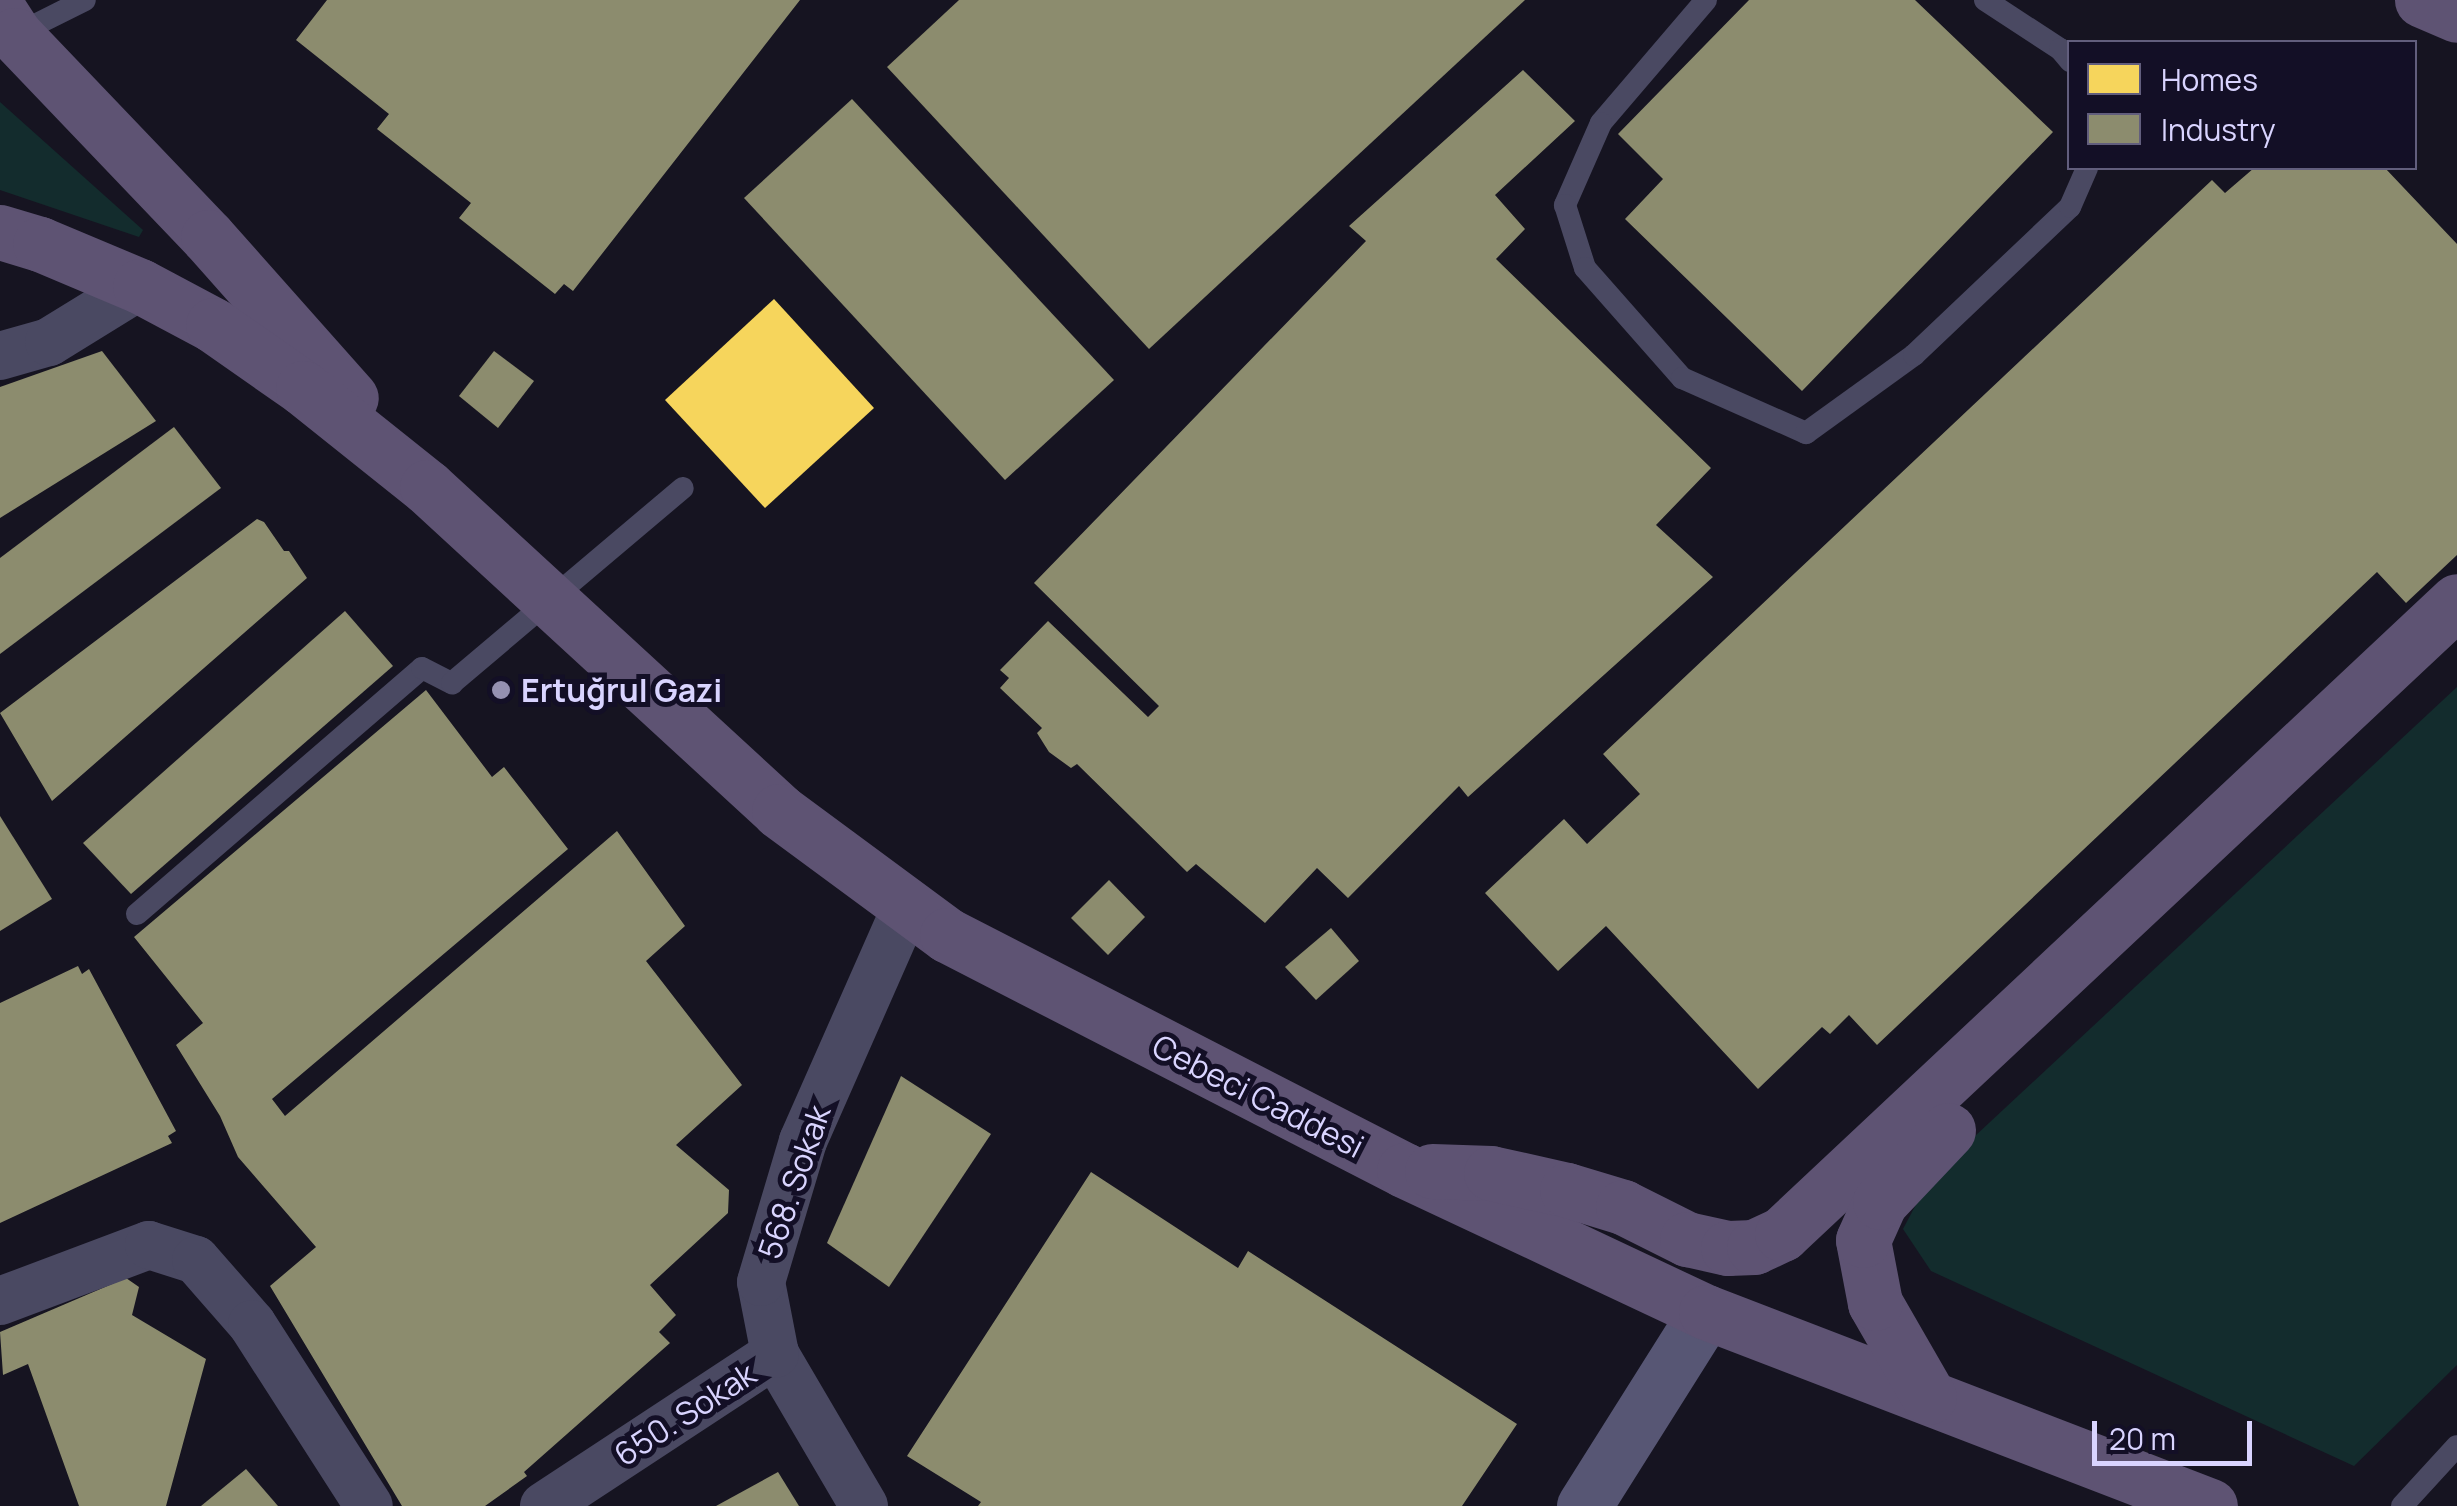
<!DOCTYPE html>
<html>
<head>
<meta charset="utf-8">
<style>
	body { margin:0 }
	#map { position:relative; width:2457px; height:1506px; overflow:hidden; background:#161421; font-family:Manrope,sans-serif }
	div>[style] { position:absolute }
	.green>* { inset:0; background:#132c2d }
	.homes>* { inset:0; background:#f6d55c }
	.industry>* { inset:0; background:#8c8c6e }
	.lane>* { height:22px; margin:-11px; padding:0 11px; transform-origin:11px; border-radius:11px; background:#4a4962 }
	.street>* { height:48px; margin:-24px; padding:0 24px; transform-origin:24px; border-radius:24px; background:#4a4962 }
	.secondary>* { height:55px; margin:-27.5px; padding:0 27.5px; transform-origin:27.5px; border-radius:27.5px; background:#575674 }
	.primary>* { height:55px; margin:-27.5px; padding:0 27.5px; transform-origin:27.5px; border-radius:27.5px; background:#5e5373 }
	.dots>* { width:28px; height:28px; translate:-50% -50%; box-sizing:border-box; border:5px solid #130f26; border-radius:50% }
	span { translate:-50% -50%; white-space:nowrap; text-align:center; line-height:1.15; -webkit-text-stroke:10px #130f26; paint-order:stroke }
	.poi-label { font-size:32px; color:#d9d4ff; font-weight:700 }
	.left { translate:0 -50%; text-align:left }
	.street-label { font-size:32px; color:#d9d4ff }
	.legend { position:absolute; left:2067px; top:40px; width:350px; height:130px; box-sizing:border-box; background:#130f26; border:2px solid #625e7d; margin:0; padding:12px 18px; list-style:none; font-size:30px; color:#d9d4ff }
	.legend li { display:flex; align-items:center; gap:20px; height:50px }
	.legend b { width:50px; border:2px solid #625e7d }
	.scale { position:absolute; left:2092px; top:1421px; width:160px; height:45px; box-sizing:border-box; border:5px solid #d9d4ff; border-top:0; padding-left:12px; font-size:30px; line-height:35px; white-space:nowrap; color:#d9d4ff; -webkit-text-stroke:8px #130f26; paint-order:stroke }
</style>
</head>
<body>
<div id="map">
	<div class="green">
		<i style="clip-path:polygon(0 102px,143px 230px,139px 237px,0 190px)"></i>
		<i style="clip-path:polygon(2457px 687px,2457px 1365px,2354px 1466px,1931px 1271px,1903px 1229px,1930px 1178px)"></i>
	</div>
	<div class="homes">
		<i style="clip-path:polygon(774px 299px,874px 408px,765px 508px,665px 400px)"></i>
	</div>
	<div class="industry">
		<i style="clip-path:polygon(327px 0,800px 0,573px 291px,564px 284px,555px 294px,459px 218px,471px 203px,377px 129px,389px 114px,296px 40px)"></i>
		<i style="clip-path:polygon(959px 0,1525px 0,1149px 349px,887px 67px)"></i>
		<i style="clip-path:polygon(1749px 0,1915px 0,2053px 132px,1802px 391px,1625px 219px,1663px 179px,1618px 134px)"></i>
		<i style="clip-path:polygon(1523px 70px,1575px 121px,1495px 195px,1525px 229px,1496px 259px,1711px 468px,1656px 525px,1713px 577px,1468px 797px,1459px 786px,1348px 898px,1317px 868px,1265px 923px,1196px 864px,1187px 872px,1077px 764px,1071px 768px,1049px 752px,1037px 733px,1042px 728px,1000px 688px,1009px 678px,1000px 670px,1048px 621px,1148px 717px,1159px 706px,1034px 583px,1366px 241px,1349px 226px)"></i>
		<i style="clip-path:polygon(852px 99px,1114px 380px,1005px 480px,744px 198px)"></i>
		<i style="clip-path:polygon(2254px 168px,2385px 168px,2457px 244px,2457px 555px,2406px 603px,2377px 572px,1877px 1045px,1849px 1015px,1830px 1034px,1822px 1027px,1758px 1089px,1606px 926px,1558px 971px,1485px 893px,1564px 819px,1587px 844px,1640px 794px,1603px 754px,2212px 180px,2225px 193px)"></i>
		<i style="clip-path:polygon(102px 351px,156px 421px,0 518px,0 387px)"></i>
		<i style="clip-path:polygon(494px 351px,534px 381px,498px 428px,459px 396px)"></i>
		<i style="clip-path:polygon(174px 427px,221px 488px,0 654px,0 558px)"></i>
		<i style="clip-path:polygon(257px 519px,264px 522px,284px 551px,289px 551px,307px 578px,52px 801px,0 713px)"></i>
		<i style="clip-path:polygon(345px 611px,393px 666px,131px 894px,83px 843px)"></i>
		<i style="clip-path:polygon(426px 690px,492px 777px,504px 767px,568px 849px,272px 1099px,285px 1116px,617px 831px,685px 926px,646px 961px,742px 1085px,676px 1145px,729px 1190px,728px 1213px,650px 1285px,676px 1315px,659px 1332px,670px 1343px,524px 1472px,527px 1476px,485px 1506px,402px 1506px,270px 1286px,316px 1247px,238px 1157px,220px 1116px,176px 1045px,203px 1023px,134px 937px)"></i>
		<i style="clip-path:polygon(0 816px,52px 899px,0 931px)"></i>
		<i style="clip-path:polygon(1109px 880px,1145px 917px,1108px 955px,1071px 918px)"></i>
		<i style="clip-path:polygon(1331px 928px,1359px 961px,1316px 1000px,1285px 967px)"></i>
		<i style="clip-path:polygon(78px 966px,82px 974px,89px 969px,176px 1131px,168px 1136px,172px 1143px,0 1223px,0 1003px)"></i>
		<i style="clip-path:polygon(901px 1076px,991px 1134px,889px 1287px,827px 1243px)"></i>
		<i style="clip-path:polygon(1091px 1172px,1238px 1268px,1248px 1251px,1517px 1424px,1462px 1506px,978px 1506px,981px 1502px,907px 1456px)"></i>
		<i style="clip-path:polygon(126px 1278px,139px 1287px,132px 1315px,206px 1359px,166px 1506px,79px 1506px,28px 1364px,3px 1375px,0 1332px)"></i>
		<i style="clip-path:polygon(246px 1469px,278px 1506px,201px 1506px)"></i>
		<i style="clip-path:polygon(778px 1472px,799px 1506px,716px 1506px)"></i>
	</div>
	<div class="lane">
		<i style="left:1706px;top:0;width:162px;rotate:130.5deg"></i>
		<i style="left:1601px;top:123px;width:90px;rotate:113.7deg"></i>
		<i style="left:1565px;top:205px;width:66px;rotate:72.4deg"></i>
		<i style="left:1585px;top:268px;width:147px;rotate:48.6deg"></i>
		<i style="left:1682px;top:378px;width:136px;rotate:23.9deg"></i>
		<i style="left:1806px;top:433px;width:133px;rotate:-35.8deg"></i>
		<i style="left:1914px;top:355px;width:215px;rotate:-43.5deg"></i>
		<i style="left:2070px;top:207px;width:43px;rotate:-66.4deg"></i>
		<i style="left:1985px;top:0;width:90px;rotate:33.2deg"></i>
		<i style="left:2060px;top:49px;width:16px;rotate:50deg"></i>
		<i style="left:15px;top:35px;width:78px;rotate:-26.6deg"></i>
		<i style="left:137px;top:914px;width:376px;rotate:-40.8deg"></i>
		<i style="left:422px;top:668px;width:34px;rotate:27deg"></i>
		<i style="left:452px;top:683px;width:302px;rotate:-40.2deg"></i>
		<i style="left:2402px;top:1506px;width:81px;rotate:-47.5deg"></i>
	</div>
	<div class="street">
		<i style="left:0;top:356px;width:51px;rotate:-15.9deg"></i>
		<i style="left:49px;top:342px;width:107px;rotate:-31.6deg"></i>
		<i style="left:0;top:1301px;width:159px;rotate:-20.6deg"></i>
		<i style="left:149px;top:1245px;width:49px;rotate:17.7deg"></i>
		<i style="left:196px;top:1260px;width:85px;rotate:48.8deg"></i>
		<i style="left:252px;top:1324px;width:216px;rotate:57.3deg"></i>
		<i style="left:544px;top:1506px;width:277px;rotate:-33.3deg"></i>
		<i style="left:864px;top:1506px;width:176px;rotate:-120.4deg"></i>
		<i style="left:775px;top:1354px;width:73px;rotate:-101deg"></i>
		<i style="left:761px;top:1282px;width:147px;rotate:-73.4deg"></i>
		<i style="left:803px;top:1141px;width:255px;rotate:-66.2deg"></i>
	</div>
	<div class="secondary">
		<i style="left:1584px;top:1506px;width:229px;rotate:-57.8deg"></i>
	</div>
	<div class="primary">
		<i style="left:2422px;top:0;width:38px;rotate:23deg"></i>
		<i style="left:0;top:12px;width:27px;rotate:57deg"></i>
		<i style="left:15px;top:35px;width:279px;rotate:46.3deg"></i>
		<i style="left:208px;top:237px;width:215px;rotate:48.4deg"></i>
		<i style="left:0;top:232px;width:42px;rotate:16.7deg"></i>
		<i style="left:40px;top:244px;width:108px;rotate:22.8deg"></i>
		<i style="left:140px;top:286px;width:83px;rotate:28.1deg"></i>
		<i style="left:213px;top:325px;width:110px;rotate:35deg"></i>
		<i style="left:303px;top:388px;width:159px;rotate:38.6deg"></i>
		<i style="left:427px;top:487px;width:478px;rotate:42.6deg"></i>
		<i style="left:779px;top:811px;width:209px;rotate:36.4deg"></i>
		<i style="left:947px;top:935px;width:514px;rotate:27.21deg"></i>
		<i style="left:1404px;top:1170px;width:334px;rotate:25.2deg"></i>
		<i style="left:1706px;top:1312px;width:540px;rotate:21.05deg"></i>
		<i style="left:1432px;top:1171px;width:59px;rotate:1.9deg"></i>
		<i style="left:1491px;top:1173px;width:78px;rotate:12.6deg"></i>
		<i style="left:1567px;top:1190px;width:59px;rotate:16.9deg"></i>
		<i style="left:1623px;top:1207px;width:72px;rotate:26.6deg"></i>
		<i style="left:1687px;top:1239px;width:42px;rotate:12.4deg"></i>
		<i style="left:1728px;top:1248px;width:26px;rotate:-2deg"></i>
		<i style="left:1754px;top:1247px;width:31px;rotate:-25deg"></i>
		<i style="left:1782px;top:1234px;width:925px;rotate:-43.16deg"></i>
		<i style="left:1929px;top:1397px;width:108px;rotate:-119.9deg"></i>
		<i style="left:1875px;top:1303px;width:64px;rotate:-100.8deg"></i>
		<i style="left:1863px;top:1240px;width:42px;rotate:-65.9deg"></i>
		<i style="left:1880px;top:1202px;width:99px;rotate:-46.6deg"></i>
	</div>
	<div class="dots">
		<i style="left:501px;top:690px;background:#9591b1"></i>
	</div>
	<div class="poi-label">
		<span class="left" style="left:521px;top:690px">Ertuğrul Gazi</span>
	</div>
	<div class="street-label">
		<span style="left:1258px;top:1096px;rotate:27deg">Cebeci Caddesi</span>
		<span style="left:794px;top:1182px;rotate:-71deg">568. Sokak</span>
		<span style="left:685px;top:1414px;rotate:-33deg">650. Sokak</span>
	</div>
	<ul class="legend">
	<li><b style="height:28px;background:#f6d55c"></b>Homes</li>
	<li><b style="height:28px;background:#8c8c6e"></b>Industry</li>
	</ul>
	<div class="scale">20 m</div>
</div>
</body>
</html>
